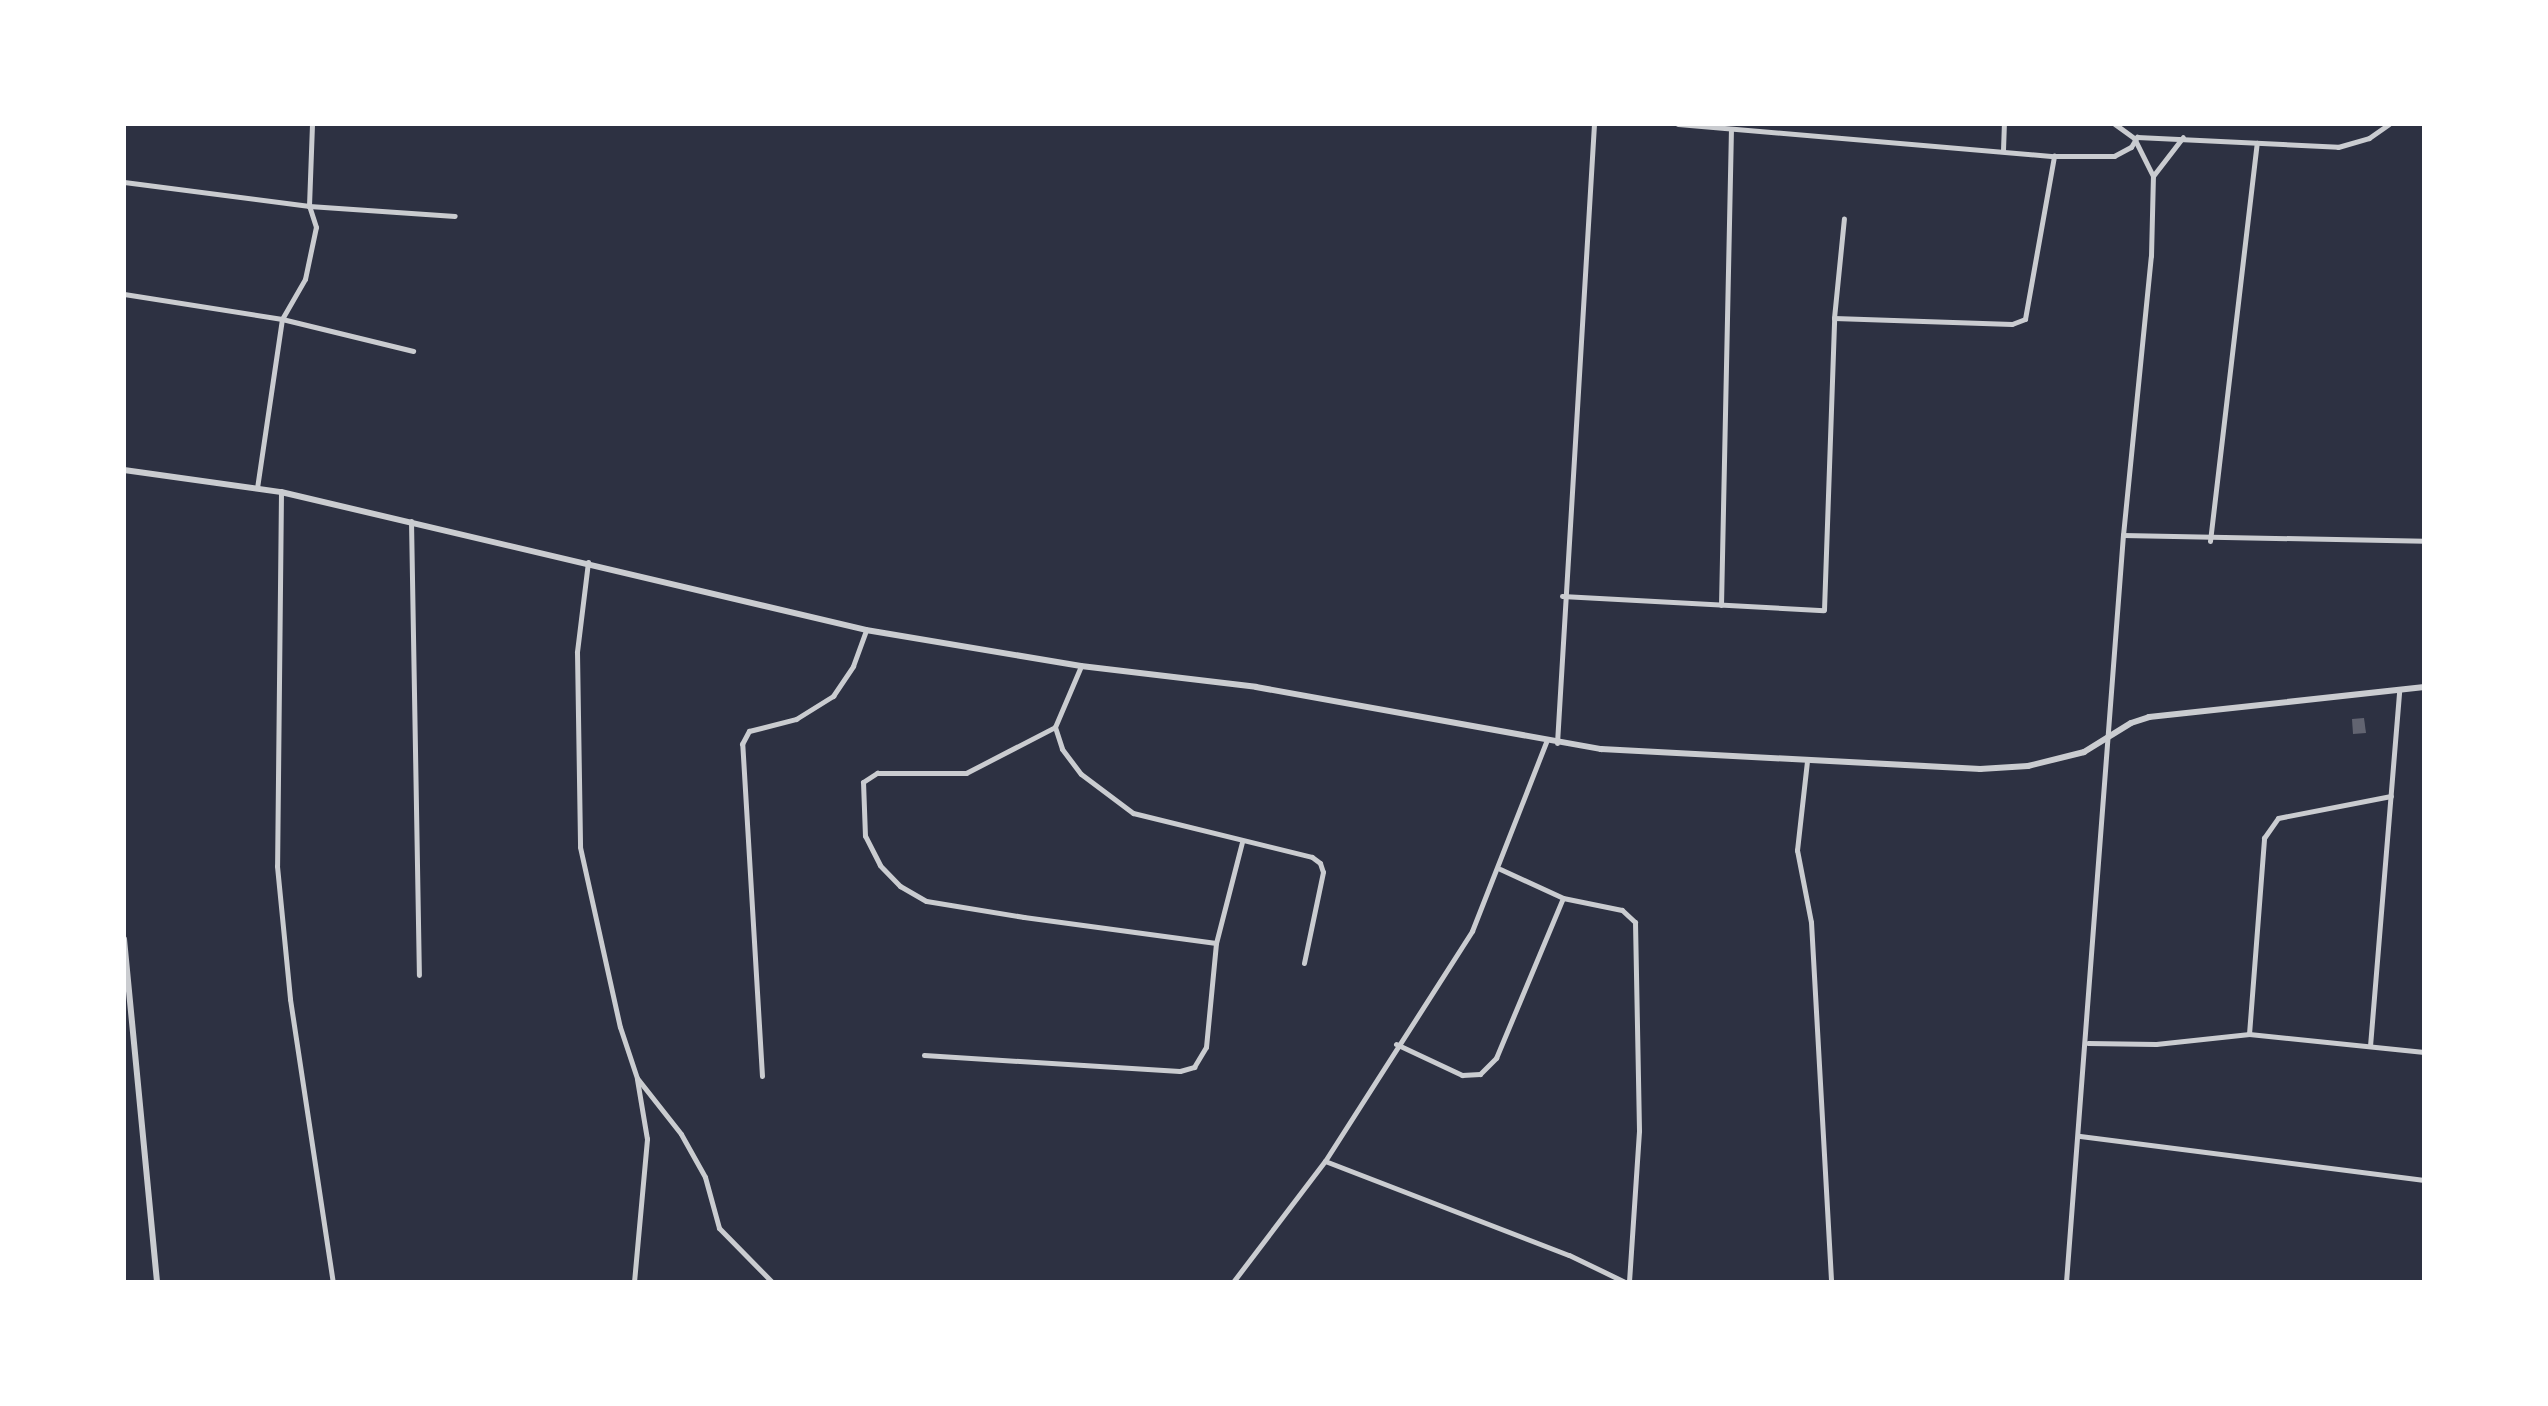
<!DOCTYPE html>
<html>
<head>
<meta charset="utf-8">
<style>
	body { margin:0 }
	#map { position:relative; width:2548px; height:1406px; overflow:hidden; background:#2d3142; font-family:Montserrat,sans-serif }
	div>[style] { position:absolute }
	.building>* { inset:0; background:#626471 }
	.minor>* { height:5px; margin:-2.5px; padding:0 2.5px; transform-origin:2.5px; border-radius:2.5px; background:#caccd0 }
	.tertiary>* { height:6px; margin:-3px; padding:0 3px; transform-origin:3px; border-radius:3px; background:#caccd0 }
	span { translate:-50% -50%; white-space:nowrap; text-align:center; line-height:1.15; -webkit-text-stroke:6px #fff; paint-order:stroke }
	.frame { position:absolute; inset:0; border:126px solid #fff; pointer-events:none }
</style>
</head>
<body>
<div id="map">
	<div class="building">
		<i style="clip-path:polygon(2364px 718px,2366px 733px,2353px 734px,2352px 719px)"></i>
	</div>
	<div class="minor">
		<i style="left:1678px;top:124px;width:377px;rotate:4.9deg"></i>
		<i style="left:2054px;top:156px;width:60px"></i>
		<i style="left:2114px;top:156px;width:19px;rotate:-28deg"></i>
		<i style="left:2131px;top:147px;width:12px;rotate:-59deg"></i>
		<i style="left:2137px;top:137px;width:201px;rotate:2.8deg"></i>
		<i style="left:2338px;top:147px;width:32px;rotate:-16deg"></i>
		<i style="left:2369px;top:138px;width:24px;rotate:-35deg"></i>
		<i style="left:2003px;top:150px;width:26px;rotate:-88deg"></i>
		<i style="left:2153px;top:176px;width:49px;rotate:-52.4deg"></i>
		<i style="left:124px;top:182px;width:187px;rotate:7.4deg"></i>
		<i style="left:309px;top:206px;width:146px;rotate:3.9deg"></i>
		<i style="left:124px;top:294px;width:160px;rotate:9deg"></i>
		<i style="left:282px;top:319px;width:135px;rotate:13.7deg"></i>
		<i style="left:1834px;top:318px;width:178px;rotate:1.9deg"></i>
		<i style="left:2012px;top:324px;width:14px;rotate:-21deg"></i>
		<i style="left:2025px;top:319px;width:166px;rotate:-79.9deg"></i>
		<i style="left:257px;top:488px;width:171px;rotate:-81.6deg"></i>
		<i style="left:282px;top:319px;width:46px;rotate:-60.1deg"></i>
		<i style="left:305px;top:279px;width:53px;rotate:-78.1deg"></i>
		<i style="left:316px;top:227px;width:22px;rotate:-108deg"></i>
		<i style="left:309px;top:206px;width:82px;rotate:-87.9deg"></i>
		<i style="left:281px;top:492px;width:374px;rotate:90.6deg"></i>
		<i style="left:277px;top:866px;width:134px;rotate:84.4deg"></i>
		<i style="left:290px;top:999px;width:286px;rotate:81.4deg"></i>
		<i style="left:411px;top:521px;width:454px;rotate:89deg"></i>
		<i style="left:2123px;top:535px;width:301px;rotate:1.1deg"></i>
		<i style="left:2210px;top:541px;width:401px;rotate:-83.3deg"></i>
		<i style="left:588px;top:562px;width:91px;rotate:97deg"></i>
		<i style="left:577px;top:652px;width:195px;rotate:89.1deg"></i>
		<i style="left:580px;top:847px;width:184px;rotate:77.5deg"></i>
		<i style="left:620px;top:1027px;width:54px;rotate:71.6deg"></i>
		<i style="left:637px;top:1078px;width:71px;rotate:51.8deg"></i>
		<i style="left:681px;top:1134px;width:49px;rotate:60.8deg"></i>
		<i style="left:705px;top:1177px;width:53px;rotate:74.6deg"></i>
		<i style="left:719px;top:1228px;width:76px;rotate:45.5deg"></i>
		<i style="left:1562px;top:596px;width:262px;rotate:3.1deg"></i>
		<i style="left:1824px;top:610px;width:292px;rotate:-88deg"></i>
		<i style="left:1834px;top:318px;width:100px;rotate:-84.3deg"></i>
		<i style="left:1721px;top:605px;width:474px;rotate:-88.8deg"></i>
		<i style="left:1055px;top:727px;width:66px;rotate:-66.9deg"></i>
		<i style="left:1557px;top:743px;width:620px;rotate:-86.58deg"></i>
		<i style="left:1807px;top:761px;width:90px;rotate:96.4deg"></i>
		<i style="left:1797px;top:850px;width:73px;rotate:79deg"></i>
		<i style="left:1811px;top:922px;width:361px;rotate:86.8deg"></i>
		<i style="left:1242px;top:842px;width:104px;rotate:104.4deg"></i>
		<i style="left:1216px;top:943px;width:194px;rotate:-172.3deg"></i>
		<i style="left:1024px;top:917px;width:99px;rotate:-170.7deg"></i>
		<i style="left:926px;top:901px;width:30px;rotate:-150deg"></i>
		<i style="left:900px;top:886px;width:29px;rotate:-134deg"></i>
		<i style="left:880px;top:865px;width:33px;rotate:-117deg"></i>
		<i style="left:865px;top:836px;width:54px;rotate:-92.1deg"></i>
		<i style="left:863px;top:782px;width:17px;rotate:-33deg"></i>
		<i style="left:877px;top:773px;width:89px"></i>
		<i style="left:966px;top:773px;width:100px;rotate:-27.3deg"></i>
		<i style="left:1055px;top:727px;width:23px;rotate:72deg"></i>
		<i style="left:1062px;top:749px;width:31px;rotate:53deg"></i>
		<i style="left:1081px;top:774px;width:65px;rotate:36.9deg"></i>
		<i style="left:1133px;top:813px;width:184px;rotate:13.8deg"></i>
		<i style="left:1312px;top:857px;width:10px;rotate:37deg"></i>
		<i style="left:1320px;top:863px;width:9px;rotate:72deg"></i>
		<i style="left:1323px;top:872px;width:93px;rotate:101.8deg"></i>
		<i style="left:1500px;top:869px;width:69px;rotate:24.7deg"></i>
		<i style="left:1563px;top:898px;width:60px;rotate:11.5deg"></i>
		<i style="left:1622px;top:910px;width:18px;rotate:43deg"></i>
		<i style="left:1635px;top:922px;width:209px;rotate:88.9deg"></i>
		<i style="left:1639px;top:1131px;width:151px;rotate:93.8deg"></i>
		<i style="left:2249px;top:1034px;width:197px;rotate:-85.6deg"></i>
		<i style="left:2264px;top:838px;width:24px;rotate:-55deg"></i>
		<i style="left:2278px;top:818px;width:115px;rotate:-11deg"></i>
		<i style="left:2088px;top:1043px;width:68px;rotate:0.8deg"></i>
		<i style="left:2156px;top:1044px;width:94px;rotate:-6.1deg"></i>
		<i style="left:2249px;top:1034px;width:176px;rotate:5.9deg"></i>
		<i style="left:1396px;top:1044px;width:73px;rotate:25.2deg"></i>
		<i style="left:1462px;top:1075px;width:18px;rotate:-3deg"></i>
		<i style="left:1480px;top:1074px;width:23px;rotate:-45deg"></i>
		<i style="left:1496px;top:1058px;width:173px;rotate:-67.3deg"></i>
		<i style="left:2370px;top:1046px;width:357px;rotate:-85.3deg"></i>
		<i style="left:924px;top:1055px;width:256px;rotate:3.6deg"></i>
		<i style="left:1180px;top:1071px;width:15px;rotate:-16deg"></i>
		<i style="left:1194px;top:1067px;width:23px;rotate:-59deg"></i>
		<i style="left:1206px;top:1047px;width:104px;rotate:-84.5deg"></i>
		<i style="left:762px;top:1076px;width:333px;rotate:-93.4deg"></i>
		<i style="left:742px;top:744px;width:15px;rotate:-62deg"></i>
		<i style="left:749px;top:731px;width:49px;rotate:-14.3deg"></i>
		<i style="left:796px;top:719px;width:44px;rotate:-31.9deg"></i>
		<i style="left:833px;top:696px;width:36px;rotate:-56deg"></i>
		<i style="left:853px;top:666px;width:38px;rotate:-70deg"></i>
		<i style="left:2080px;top:1136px;width:347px;rotate:7.3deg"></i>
		<i style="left:1325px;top:1161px;width:261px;rotate:21.1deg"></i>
		<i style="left:1569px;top:1255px;width:62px;rotate:25.7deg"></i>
		<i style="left:634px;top:1282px;width:144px;rotate:-84.8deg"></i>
		<i style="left:647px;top:1139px;width:61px;rotate:-99.5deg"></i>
		<i style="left:1233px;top:1282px;width:152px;rotate:-52.8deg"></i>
		<i style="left:1325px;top:1161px;width:273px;rotate:-57.4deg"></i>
		<i style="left:1472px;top:931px;width:203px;rotate:-68.6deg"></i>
		<i style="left:2066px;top:1282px;width:749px;rotate:-85.64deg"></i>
		<i style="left:2123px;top:535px;width:280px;rotate:-84.3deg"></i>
		<i style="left:2151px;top:256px;width:80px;rotate:-88.6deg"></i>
		<i style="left:2153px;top:176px;width:42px;rotate:-116.6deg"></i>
		<i style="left:2134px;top:138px;width:24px;rotate:-144deg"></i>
	</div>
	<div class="tertiary">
		<i style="left:124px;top:470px;width:159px;rotate:8deg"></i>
		<i style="left:281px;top:492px;width:601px;rotate:13.27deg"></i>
		<i style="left:866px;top:630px;width:218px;rotate:9.5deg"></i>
		<i style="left:1081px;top:666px;width:176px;rotate:6.8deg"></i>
		<i style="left:1256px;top:687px;width:351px;rotate:10.2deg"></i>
		<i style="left:1601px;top:749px;width:380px;rotate:3deg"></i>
		<i style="left:1980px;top:769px;width:48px;rotate:-3.6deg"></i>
		<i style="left:2028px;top:766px;width:58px;rotate:-14deg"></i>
		<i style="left:2084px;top:752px;width:55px;rotate:-31.7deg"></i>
		<i style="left:2131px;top:723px;width:19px;rotate:-18deg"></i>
		<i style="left:2149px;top:717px;width:277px;rotate:-6.2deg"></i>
		<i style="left:124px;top:939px;width:345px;rotate:84.5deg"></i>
	</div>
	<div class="frame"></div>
</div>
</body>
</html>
